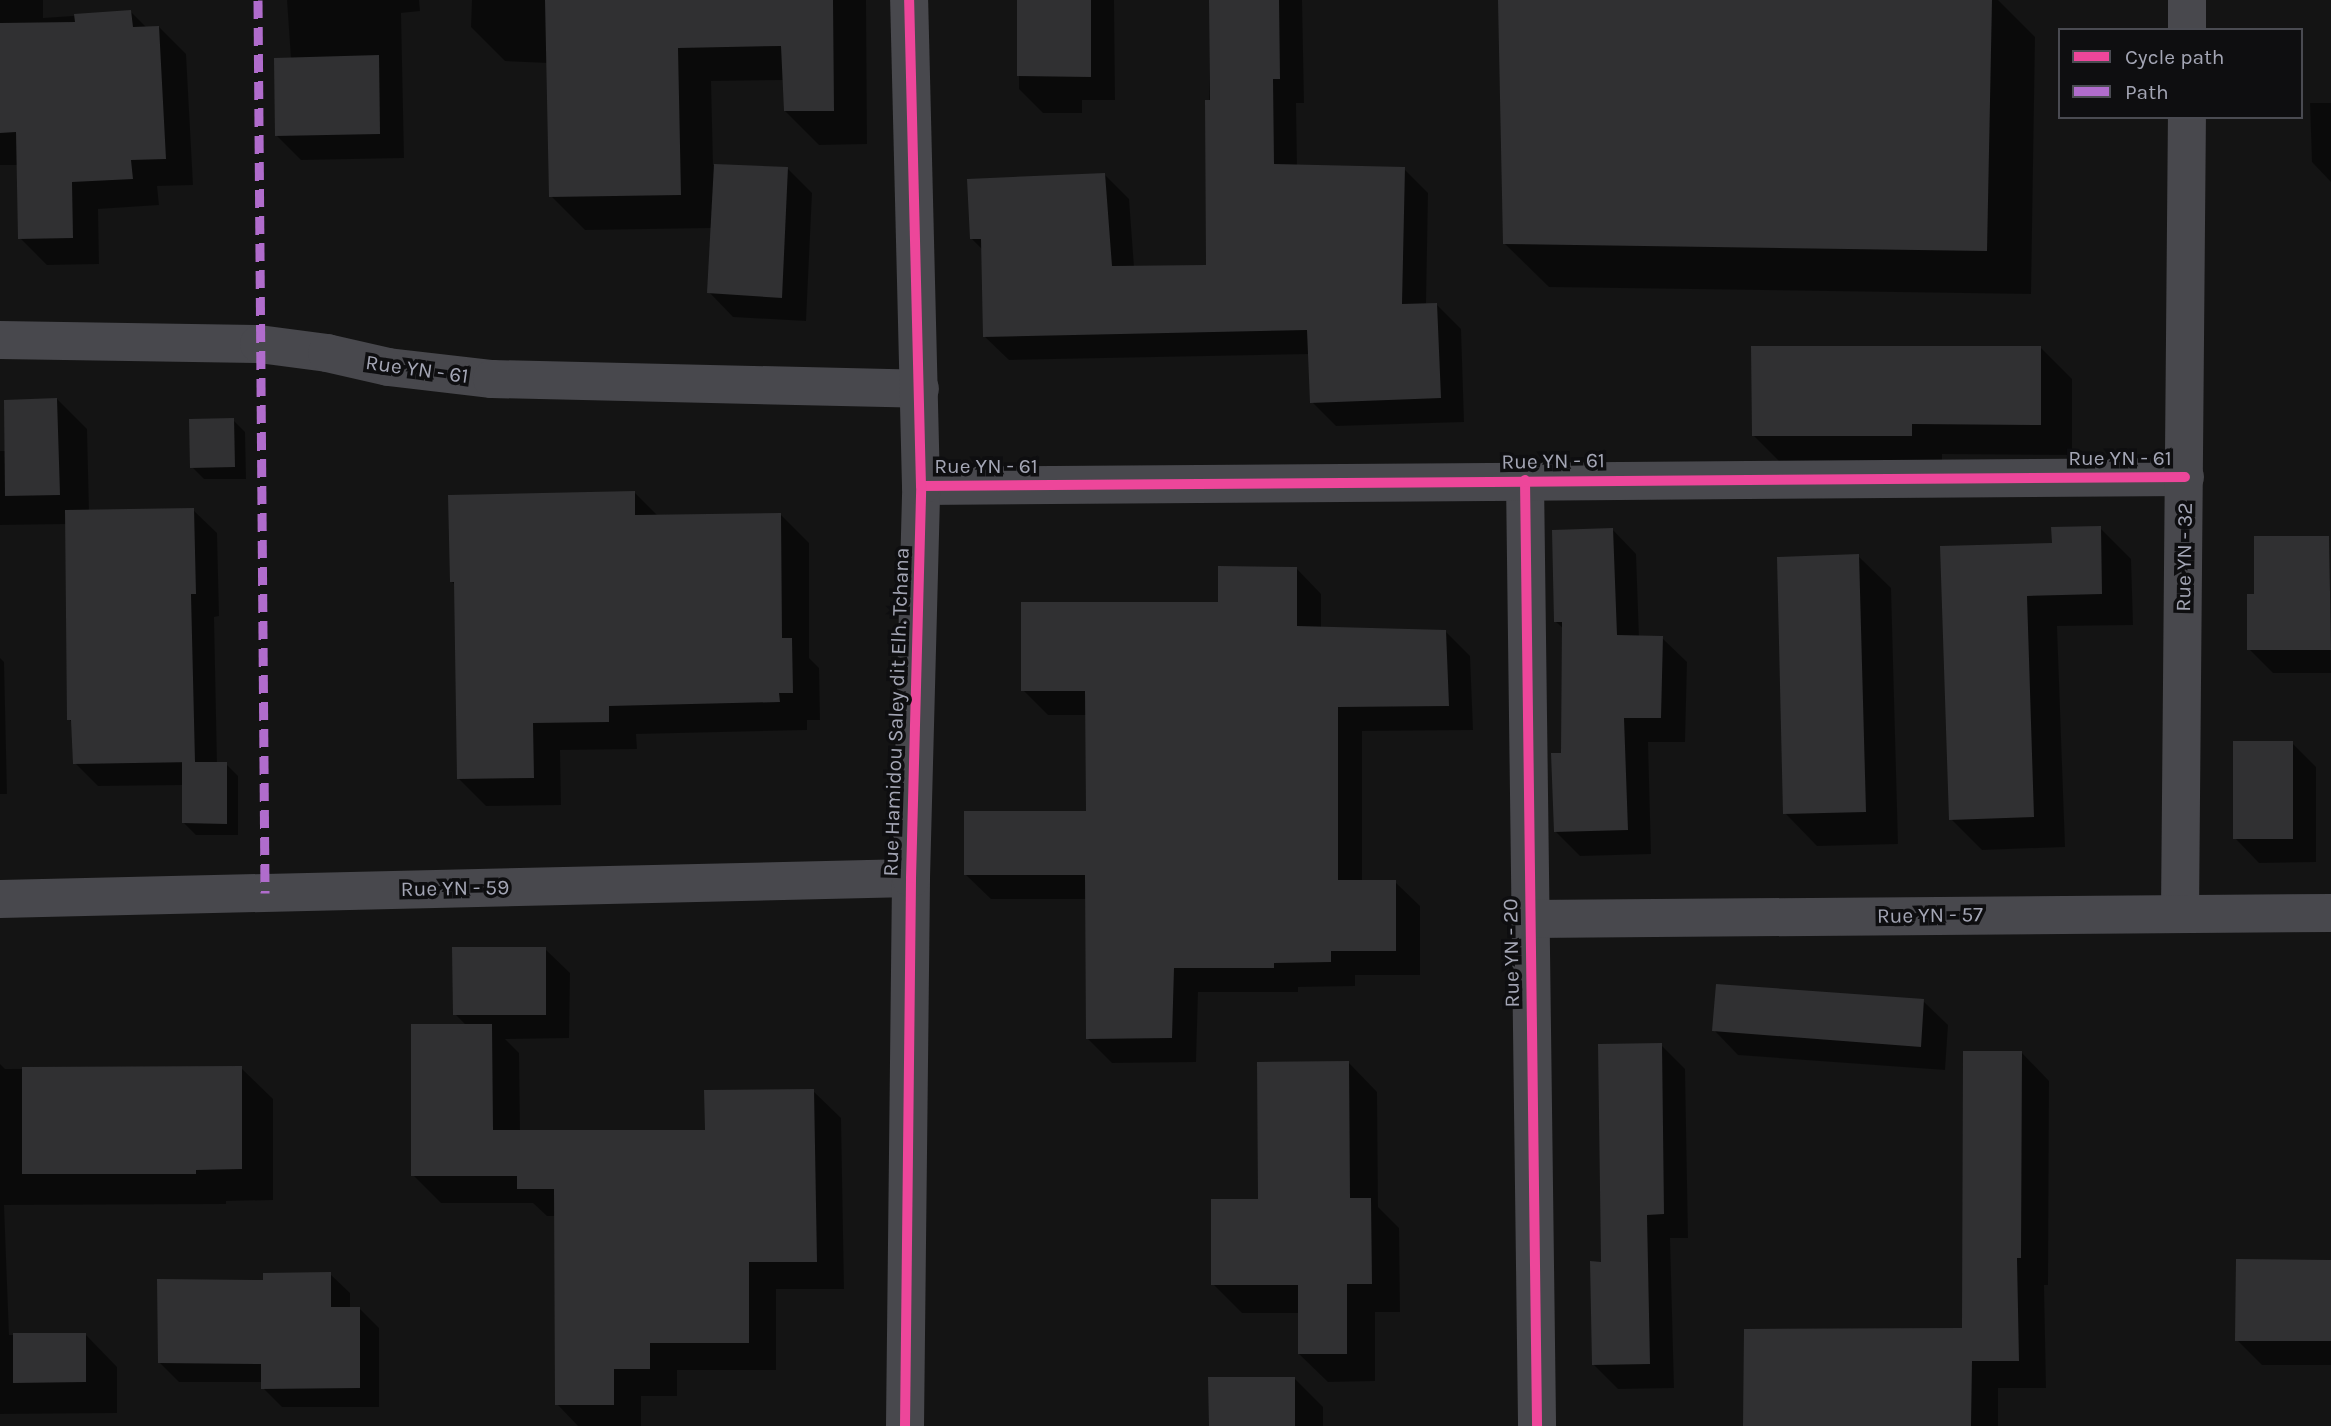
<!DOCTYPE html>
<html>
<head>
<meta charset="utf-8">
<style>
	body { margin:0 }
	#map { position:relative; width:2331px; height:1426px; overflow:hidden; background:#141414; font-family:Karla,sans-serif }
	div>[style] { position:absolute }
	.shadow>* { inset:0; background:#0007 }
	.building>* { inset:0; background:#303032 }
	.minor>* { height:38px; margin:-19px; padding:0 19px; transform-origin:19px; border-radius:19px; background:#48484d }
	.quiet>* { height:9px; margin-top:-4.5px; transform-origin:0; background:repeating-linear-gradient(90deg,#b06ccc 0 18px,transparent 0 27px) }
	.cycleway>* { height:10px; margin:-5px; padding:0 5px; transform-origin:5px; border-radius:5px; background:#ed469a }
	span { translate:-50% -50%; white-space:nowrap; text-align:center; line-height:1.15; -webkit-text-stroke:7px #0e0e10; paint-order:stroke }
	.street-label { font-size:21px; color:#a4a6b5 }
	.legend { position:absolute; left:2058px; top:28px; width:245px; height:91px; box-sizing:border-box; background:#0e0e10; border:2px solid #4a4b52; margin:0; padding:9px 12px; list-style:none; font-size:21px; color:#a4a6b5 }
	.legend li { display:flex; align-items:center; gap:14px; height:35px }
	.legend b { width:35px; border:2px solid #4a4b52 }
</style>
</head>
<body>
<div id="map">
	<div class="shadow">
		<i style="clip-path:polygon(0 0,43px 0,43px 18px,131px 12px,147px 28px,159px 27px,186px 54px,193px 185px,157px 186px,159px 205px,98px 209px,99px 264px,47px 265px,20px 238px,19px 165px,0 165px)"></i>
		<i style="clip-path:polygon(287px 0,419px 0,420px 11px,401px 13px,404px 158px,301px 160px,277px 136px,291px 59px)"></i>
		<i style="clip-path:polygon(472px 0,866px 0,867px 144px,819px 145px,785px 111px,784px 80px,711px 81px,713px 165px,788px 169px,812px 193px,806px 321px,733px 317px,709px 292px,712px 228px,585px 230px,551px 196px,548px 63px,505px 61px,471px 27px)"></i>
		<i style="clip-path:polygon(1019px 0,1114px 0,1115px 100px,1082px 100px,1082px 113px,1043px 113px,1019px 89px)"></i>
		<i style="clip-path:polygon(1210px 0,1302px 0,1304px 103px,1296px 103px,1297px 166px,1404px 169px,1428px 193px,1426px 305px,1437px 305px,1461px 329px,1464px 422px,1336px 426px,1312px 402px,1310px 354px,1009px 360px,984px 336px,982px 249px,972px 239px,1105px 175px,1129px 199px,1134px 267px,1208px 266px)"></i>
		<i style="clip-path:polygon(1499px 0,1998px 0,2035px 37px,2031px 294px,1549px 287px,1504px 243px)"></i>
		<i style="clip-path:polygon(2310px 103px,2331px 103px,2331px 182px,2312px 162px)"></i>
		<i style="clip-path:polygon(2041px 348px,2072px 379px,2072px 455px,1942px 454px,1942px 467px,1784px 466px,1753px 435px)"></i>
		<i style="clip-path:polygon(57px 399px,87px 429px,89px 511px,193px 510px,217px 533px,219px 616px,214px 617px,217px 764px,226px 764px,238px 776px,238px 835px,196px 835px,184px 823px,184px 785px,98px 786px,75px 763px,73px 724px,69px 719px,67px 524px,0 525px,0 451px,6px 451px)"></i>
		<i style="clip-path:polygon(233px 420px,245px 432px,246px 479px,204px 479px,192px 467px)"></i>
		<i style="clip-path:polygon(634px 492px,659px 517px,781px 515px,809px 543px,809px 658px,819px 668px,820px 720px,807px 720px,807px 730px,636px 734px,637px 749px,560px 750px,561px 805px,486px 806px,458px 778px,455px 585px,451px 581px)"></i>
		<i style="clip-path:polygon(2100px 528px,2131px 559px,2133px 625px,2057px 626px,2065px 847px,1982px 850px,1951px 819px,1942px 547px,2054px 545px)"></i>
		<i style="clip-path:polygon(1612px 529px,1636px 554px,1639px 638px,1662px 638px,1687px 662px,1685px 742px,1648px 742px,1651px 854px,1580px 856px,1556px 832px,1563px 755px,1564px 629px,1556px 622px)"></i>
		<i style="clip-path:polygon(2329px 537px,2331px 673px,2273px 673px,2249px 649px,2255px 596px)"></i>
		<i style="clip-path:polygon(1858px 556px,1891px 588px,1898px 844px,1817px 846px,1785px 813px)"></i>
		<i style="clip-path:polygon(1297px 569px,1321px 594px,1321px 628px,1445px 631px,1470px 656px,1473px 730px,1362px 731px,1362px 882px,1395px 882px,1420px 906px,1420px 975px,1355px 975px,1355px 986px,1298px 987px,1298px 992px,1198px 992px,1196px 1062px,1112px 1063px,1087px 1038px,1087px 899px,991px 899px,966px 875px,1088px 812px,1087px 715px,1048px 715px,1023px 690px)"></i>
		<i style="clip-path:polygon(0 658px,4px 662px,7px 794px,0 794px)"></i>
		<i style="clip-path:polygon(2292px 743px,2316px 767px,2316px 862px,2259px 863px,2235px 838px)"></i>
		<i style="clip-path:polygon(545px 949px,570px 973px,569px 1038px,505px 1039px,519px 1053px,520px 1131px,706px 1132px,813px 1091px,841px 1118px,844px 1289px,776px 1289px,776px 1370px,677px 1370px,677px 1396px,641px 1396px,641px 1426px,578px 1426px,557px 1404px,556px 1216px,547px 1216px,533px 1203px,441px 1203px,413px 1175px,466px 1025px,455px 1014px)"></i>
		<i style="clip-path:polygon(1923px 1001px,1948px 1025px,1945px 1070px,1738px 1055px,1714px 1030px)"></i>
		<i style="clip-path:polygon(1661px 1045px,1685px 1069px,1688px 1238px,1670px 1238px,1674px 1388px,1618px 1389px,1593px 1364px,1603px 1263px)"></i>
		<i style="clip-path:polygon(2022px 1053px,2049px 1081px,2048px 1285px,2044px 1285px,2046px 1388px,1998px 1388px,1998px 1426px,1746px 1426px,1964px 1330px)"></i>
		<i style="clip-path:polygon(1349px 1063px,1377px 1092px,1378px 1207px,1399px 1228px,1400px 1312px,1375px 1312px,1375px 1381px,1328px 1382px,1299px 1354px,1299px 1313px,1242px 1313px,1213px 1284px,1260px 1200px)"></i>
		<i style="clip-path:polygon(0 1064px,5px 1069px,241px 1068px,273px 1099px,273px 1200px,226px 1201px,226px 1204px,4px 1205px,9px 1335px,86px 1335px,117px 1367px,117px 1413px,0 1414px)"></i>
		<i style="clip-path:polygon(2331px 1261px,2331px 1365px,2262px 1365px,2237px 1340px)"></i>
		<i style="clip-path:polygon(330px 1274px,350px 1293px,350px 1309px,360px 1309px,379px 1328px,379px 1407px,282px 1407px,263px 1388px,263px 1382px,179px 1382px,159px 1362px)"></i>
		<i style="clip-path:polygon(1294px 1378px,1323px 1407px,1323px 1426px,1210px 1426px)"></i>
	</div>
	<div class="building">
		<i style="clip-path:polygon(545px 0,833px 0,834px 111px,784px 111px,781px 46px,678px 48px,681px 195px,549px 197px)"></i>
		<i style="clip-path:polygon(1017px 0,1091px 0,1091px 77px,1017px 76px)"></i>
		<i style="clip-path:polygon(1209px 0,1279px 0,1280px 79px,1273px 79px,1274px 164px,1405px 167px,1402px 304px,1437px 303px,1441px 398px,1310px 403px,1307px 330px,983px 337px,981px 239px,970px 239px,967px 179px,1105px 173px,1112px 266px,1206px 265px,1205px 100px,1210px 100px)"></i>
		<i style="clip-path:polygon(1498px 0,1992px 0,1987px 251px,1503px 244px)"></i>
		<i style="clip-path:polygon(131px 10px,133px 27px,159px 26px,166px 159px,131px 160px,133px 179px,72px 182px,73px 238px,18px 239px,16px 132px,0 133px,0 23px,75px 22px,74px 14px)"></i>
		<i style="clip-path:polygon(379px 55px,380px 134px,275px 136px,274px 58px)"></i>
		<i style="clip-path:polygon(714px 164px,788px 167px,782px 298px,707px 293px)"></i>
		<i style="clip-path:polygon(1751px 346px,2041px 346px,2041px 425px,1912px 424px,1912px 436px,1752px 436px)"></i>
		<i style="clip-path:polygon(57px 398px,60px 495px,5px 496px,4px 400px)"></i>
		<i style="clip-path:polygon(234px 418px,235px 467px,190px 468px,189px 419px)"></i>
		<i style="clip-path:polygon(635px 491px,635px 515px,781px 513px,782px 638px,792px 638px,793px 693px,779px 693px,780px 702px,609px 706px,609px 722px,533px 723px,534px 778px,457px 779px,454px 582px,450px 582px,448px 495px)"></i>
		<i style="clip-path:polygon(194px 508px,196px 594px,191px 594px,195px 762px,73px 764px,71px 720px,67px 720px,65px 510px)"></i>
		<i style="clip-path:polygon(2101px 526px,2102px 594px,2027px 596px,2034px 817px,1949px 820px,1940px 546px,2052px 543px,2051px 527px)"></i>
		<i style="clip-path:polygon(1613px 528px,1617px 635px,1663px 636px,1661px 718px,1624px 718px,1628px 830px,1554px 832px,1551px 753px,1561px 753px,1562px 622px,1554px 622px,1552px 530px)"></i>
		<i style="clip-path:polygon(2254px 536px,2329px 536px,2331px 650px,2247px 650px,2247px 594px,2254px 594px)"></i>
		<i style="clip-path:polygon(1859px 554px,1866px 812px,1783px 814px,1777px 557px)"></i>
		<i style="clip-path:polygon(1218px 566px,1297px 567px,1297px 626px,1446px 630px,1449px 706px,1338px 707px,1338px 880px,1396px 880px,1396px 951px,1331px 951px,1331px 962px,1274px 963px,1274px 968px,1174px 968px,1172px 1038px,1086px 1039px,1085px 875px,964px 875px,964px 811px,1086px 811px,1085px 691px,1021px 691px,1021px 602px,1218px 602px)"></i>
		<i style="clip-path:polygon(2233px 741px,2293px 741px,2293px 839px,2233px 839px)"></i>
		<i style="clip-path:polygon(182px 762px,227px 762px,227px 824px,182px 823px)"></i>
		<i style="clip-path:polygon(452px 947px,546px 947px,546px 1015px,453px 1015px)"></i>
		<i style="clip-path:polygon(1716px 984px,1924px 999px,1921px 1047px,1712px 1031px)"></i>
		<i style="clip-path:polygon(411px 1024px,492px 1024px,493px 1130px,705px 1130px,704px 1090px,814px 1089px,817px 1262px,749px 1262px,749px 1343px,650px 1343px,650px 1369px,614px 1369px,614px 1405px,555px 1405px,554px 1189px,517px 1189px,517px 1176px,411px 1176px)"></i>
		<i style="clip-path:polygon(1662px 1043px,1664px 1214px,1647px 1215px,1650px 1364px,1592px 1365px,1590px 1261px,1601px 1262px,1598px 1044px)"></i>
		<i style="clip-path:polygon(1963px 1051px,2022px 1051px,2021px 1258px,2017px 1258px,2019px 1361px,1972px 1361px,1971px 1426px,1743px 1426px,1744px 1329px,1962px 1328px)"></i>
		<i style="clip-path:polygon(1349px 1061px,1350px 1198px,1371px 1198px,1372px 1284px,1347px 1284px,1347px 1354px,1298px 1354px,1298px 1285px,1211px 1285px,1211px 1199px,1258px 1199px,1257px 1062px)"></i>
		<i style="clip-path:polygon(242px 1066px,242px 1169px,196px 1170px,196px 1174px,22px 1174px,22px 1067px)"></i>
		<i style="clip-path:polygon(2236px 1259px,2331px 1260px,2331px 1341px,2235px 1341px)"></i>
		<i style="clip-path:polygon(331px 1272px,331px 1307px,360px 1307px,360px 1388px,261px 1389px,261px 1364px,158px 1363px,157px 1279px,263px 1280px,263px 1273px)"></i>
		<i style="clip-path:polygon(13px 1333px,86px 1333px,86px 1382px,13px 1383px)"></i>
		<i style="clip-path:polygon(1208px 1377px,1295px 1377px,1295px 1426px,1209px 1426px)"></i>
	</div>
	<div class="minor">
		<i style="left:2187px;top:30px;width:30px;rotate:-90deg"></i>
		<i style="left:0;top:340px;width:259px;rotate:0.9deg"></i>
		<i style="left:259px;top:344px;width:69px;rotate:7.5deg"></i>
		<i style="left:327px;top:353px;width:63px;rotate:12.9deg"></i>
		<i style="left:388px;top:367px;width:105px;rotate:6.6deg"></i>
		<i style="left:492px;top:379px;width:428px;rotate:1.3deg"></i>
		<i style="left:1525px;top:480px;width:946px;rotate:89.27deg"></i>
		<i style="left:921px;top:486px;width:1264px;rotate:-0.41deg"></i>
		<i style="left:0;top:899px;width:911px;rotate:-1.32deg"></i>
		<i style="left:2180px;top:912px;width:795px;rotate:-89.5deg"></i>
		<i style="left:1530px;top:919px;width:801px;rotate:-0.43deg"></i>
		<i style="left:905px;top:1426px;width:548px;rotate:-89.37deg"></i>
		<i style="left:911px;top:878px;width:392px;rotate:-88.5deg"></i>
		<i style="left:921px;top:486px;width:486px;rotate:-91.4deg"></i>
	</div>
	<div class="quiet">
		<i style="left:258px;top:0;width:893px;rotate:89.55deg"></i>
	</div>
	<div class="cycleway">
		<i style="left:1525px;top:480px;width:946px;rotate:89.27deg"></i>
		<i style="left:921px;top:486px;width:1264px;rotate:-0.41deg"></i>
		<i style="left:905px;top:1426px;width:548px;rotate:-89.37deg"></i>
		<i style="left:911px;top:878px;width:392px;rotate:-88.5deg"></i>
		<i style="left:921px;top:486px;width:486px;rotate:-91.4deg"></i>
	</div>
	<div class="street-label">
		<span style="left:417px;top:369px;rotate:8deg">Rue YN - 61</span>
		<span style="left:2120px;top:458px">Rue YN - 61</span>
		<span style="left:1553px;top:461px;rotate:-1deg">Rue YN - 61</span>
		<span style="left:986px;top:466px">Rue YN - 61</span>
		<span style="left:2184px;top:557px;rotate:-89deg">Rue YN - 32</span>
		<span style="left:896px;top:712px;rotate:-88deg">Rue Hamidou Saley dit Elh. Tchana</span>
		<span style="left:455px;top:888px;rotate:-1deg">Rue YN - 59</span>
		<span style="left:1930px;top:915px;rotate:-1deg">Rue YN - 57</span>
		<span style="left:1511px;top:953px;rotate:-91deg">Rue YN - 20</span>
	</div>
	<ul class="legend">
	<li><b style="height:9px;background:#ed469a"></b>Cycle path</li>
	<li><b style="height:9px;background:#b06ccc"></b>Path</li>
	</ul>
</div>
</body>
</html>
